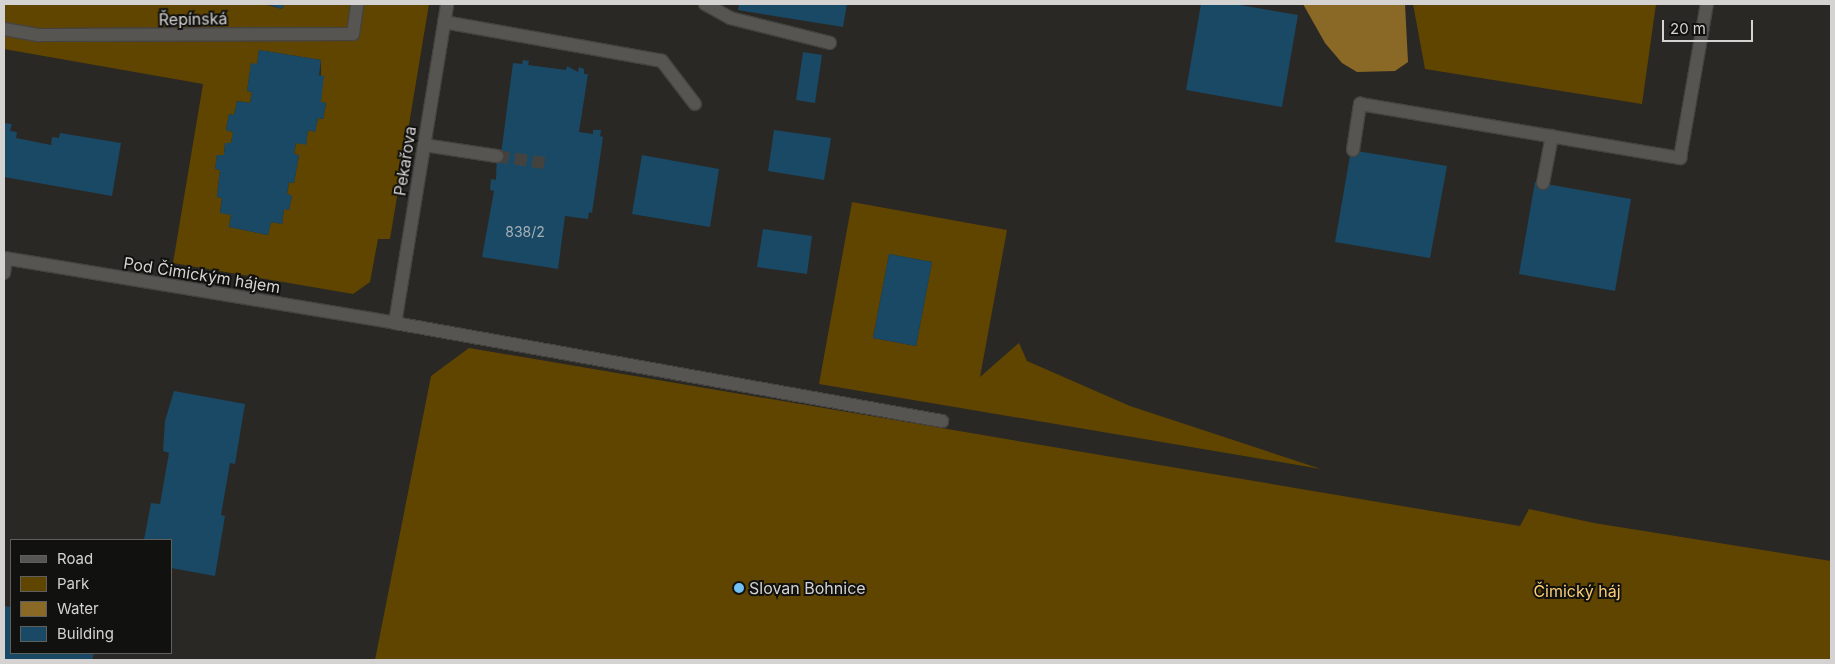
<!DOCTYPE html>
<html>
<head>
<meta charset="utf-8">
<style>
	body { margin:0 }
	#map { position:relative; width:1835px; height:664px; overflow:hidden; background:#2a2824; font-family:Inter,sans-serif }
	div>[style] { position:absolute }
	.green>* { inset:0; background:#604500 }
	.water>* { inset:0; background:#896925 }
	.building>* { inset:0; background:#194965 }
	.minor-tunnel>* { height:12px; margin-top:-6px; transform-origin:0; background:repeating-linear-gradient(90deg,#44423e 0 12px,transparent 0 18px) }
	.roads { filter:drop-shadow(1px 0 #454340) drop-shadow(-1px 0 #454340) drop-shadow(0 1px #454340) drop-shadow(0 -1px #454340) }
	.minor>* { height:12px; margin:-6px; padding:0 6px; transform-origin:6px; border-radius:6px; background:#575551 }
	.dots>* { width:14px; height:14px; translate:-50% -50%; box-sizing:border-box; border:2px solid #11110f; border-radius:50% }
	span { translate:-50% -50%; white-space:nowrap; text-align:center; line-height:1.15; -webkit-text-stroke:4px #11110f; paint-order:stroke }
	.number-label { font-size:14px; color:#a6b0b6 }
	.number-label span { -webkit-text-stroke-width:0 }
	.street-label { font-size:16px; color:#d5d3d1 }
	.poi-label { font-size:16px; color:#d5d3d1 }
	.left { translate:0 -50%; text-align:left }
	.park-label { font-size:16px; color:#f9cd76 }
	.frame { position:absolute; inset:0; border:5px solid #d5d3d1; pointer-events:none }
	.legend { position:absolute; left:10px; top:539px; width:162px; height:115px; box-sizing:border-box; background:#11110f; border:1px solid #5f5f5d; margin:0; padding:6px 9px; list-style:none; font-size:15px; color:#d5d3d1 }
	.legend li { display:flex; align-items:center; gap:10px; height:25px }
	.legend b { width:25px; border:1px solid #5f5f5d }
	.scale { position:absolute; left:1662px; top:20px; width:91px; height:22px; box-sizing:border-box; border:2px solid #d5d3d1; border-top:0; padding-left:6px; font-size:15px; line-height:18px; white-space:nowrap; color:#d5d3d1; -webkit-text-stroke:4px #11110f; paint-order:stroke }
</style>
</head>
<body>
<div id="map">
	<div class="green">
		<i style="clip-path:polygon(evenodd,4px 4px,264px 4px,282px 9px,284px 4px,429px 4px,390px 239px,378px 239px,370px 282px,353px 294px,173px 263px,203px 84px,4px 49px,4px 4px,259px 50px,321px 60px,321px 102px,326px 103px,323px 119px,318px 118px,315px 132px,308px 130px,306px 144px,296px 143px,294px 154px,299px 155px,294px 183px,289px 182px,287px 194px,292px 196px,289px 210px,284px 209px,282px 224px,271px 222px,268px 235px,229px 227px,231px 215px,220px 212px,222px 198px,217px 197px,220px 170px,215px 169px,217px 155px,224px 155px,225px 143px,231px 143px,233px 132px,226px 130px,229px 114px,234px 115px,237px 101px,250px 103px,252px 92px,247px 91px,251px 64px,257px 64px,259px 50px)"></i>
		<i style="clip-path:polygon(1413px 4px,1656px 4px,1642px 104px,1425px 69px)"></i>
		<i style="clip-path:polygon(evenodd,852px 202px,1007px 230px,980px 377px,1019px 343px,1027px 361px,1130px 406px,1321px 469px,819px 384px,852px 202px,889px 254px,932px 262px,916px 346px,873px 338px,889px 254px)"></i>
		<i style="clip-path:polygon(469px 348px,1520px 526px,1529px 509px,1594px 523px,1831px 561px,1831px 660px,375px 660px,431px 376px)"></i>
	</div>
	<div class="water">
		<i style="clip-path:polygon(1303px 4px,1405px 4px,1408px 62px,1395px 71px,1357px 72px,1342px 63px,1325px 43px)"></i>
	</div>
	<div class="building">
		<i style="clip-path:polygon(266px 4px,284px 4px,282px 9px)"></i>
		<i style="clip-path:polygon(739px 4px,847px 4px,843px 27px,738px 10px)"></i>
		<i style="clip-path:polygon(1201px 4px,1234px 4px,1298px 15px,1282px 107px,1186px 90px)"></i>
		<i style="clip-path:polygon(259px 50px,321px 60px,319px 75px,324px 76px,321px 102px,326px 103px,323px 119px,318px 118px,315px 132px,308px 130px,306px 145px,296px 143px,294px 154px,299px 155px,294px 183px,289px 182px,287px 194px,292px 196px,289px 210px,284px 209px,282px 224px,271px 222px,268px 235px,229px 227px,231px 215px,220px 213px,222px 198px,217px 197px,220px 170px,215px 169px,217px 155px,224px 155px,225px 143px,231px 143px,233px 132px,226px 130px,229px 114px,234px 115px,237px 101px,250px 103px,252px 92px,247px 91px,251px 63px,257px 64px)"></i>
		<i style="clip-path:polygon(803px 52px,822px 55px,815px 103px,796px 100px)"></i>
		<i style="clip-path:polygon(523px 60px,529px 61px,528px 65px,566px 70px,567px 66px,578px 72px,579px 67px,584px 69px,584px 74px,588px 74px,579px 132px,593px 134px,593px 130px,601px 130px,600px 136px,603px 137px,592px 213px,589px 212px,588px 219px,565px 216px,558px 269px,482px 257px,494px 191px,490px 190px,491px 179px,496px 180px,497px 153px,501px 154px,513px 63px,522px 64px)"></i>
		<i style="clip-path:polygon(4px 123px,12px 124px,10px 131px,17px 132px,16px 138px,51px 145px,52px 137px,59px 138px,60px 133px,121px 143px,112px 196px,4px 177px)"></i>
		<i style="clip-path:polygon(774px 130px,831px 138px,824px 180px,768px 171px)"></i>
		<i style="clip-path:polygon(1351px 150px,1447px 166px,1430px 258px,1335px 242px)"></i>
		<i style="clip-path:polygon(642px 155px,719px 169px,710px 227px,632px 214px)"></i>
		<i style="clip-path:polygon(1535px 182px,1631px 199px,1615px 291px,1519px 274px)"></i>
		<i style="clip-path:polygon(763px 229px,812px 236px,807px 274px,757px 267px)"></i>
		<i style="clip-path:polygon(889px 254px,932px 262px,916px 346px,873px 338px)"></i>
		<i style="clip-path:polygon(174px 391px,245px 404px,235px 464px,230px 463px,221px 515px,225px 516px,215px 576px,171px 568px,171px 540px,144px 540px,151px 503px,160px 504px,169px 453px,163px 451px,165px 421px)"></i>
		<i style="clip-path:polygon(4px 606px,11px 607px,11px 653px,94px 653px,92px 660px,4px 660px)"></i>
	</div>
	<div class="minor-tunnel">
		<i style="left:497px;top:156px;width:48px;rotate:8.5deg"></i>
	</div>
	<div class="roads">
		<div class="minor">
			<i style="left:705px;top:4px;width:29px;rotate:29deg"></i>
			<i style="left:730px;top:18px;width:103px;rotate:14deg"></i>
			<i style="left:444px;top:22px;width:221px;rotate:10.1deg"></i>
			<i style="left:662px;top:61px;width:54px;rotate:52.5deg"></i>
			<i style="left:4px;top:29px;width:36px;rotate:10deg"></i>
			<i style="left:39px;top:35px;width:314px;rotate:-0.2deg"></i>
			<i style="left:353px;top:34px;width:30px;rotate:-82deg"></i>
			<i style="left:424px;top:145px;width:74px;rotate:8.6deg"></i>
			<i style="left:1353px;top:150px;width:47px;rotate:-81.3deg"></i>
			<i style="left:1360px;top:104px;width:325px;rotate:9.6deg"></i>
			<i style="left:1680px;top:158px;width:156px;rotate:-80.1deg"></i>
			<i style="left:1543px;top:183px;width:48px;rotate:-79.2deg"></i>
			<i style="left:4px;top:258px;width:396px;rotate:9.4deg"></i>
			<i style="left:395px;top:323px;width:556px;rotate:10.16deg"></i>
			<i style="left:4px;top:273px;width:14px;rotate:-82deg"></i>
			<i style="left:395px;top:323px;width:323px;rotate:-80.7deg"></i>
		</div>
	</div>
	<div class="dots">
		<i style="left:739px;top:588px;background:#71c1f5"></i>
	</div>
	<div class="number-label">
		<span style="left:525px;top:232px">838/2</span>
	</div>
	<div class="street-label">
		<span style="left:193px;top:19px;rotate:-1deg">Řepínská</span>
		<span style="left:405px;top:161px;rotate:-81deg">Pekařova</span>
		<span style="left:202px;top:275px;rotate:9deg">Pod Čimickým hájem</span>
	</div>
	<div class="poi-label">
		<span class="left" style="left:749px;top:588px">Slovan Bohnice</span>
	</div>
	<div class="park-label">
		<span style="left:1577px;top:591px">Čimický háj</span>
	</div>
	<div class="frame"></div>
	<ul class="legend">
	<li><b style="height:6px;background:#575551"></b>Road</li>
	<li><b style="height:14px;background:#604500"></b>Park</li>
	<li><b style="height:14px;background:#896925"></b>Water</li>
	<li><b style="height:14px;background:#194965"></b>Building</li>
	</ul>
	<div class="scale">20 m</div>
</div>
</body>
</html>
